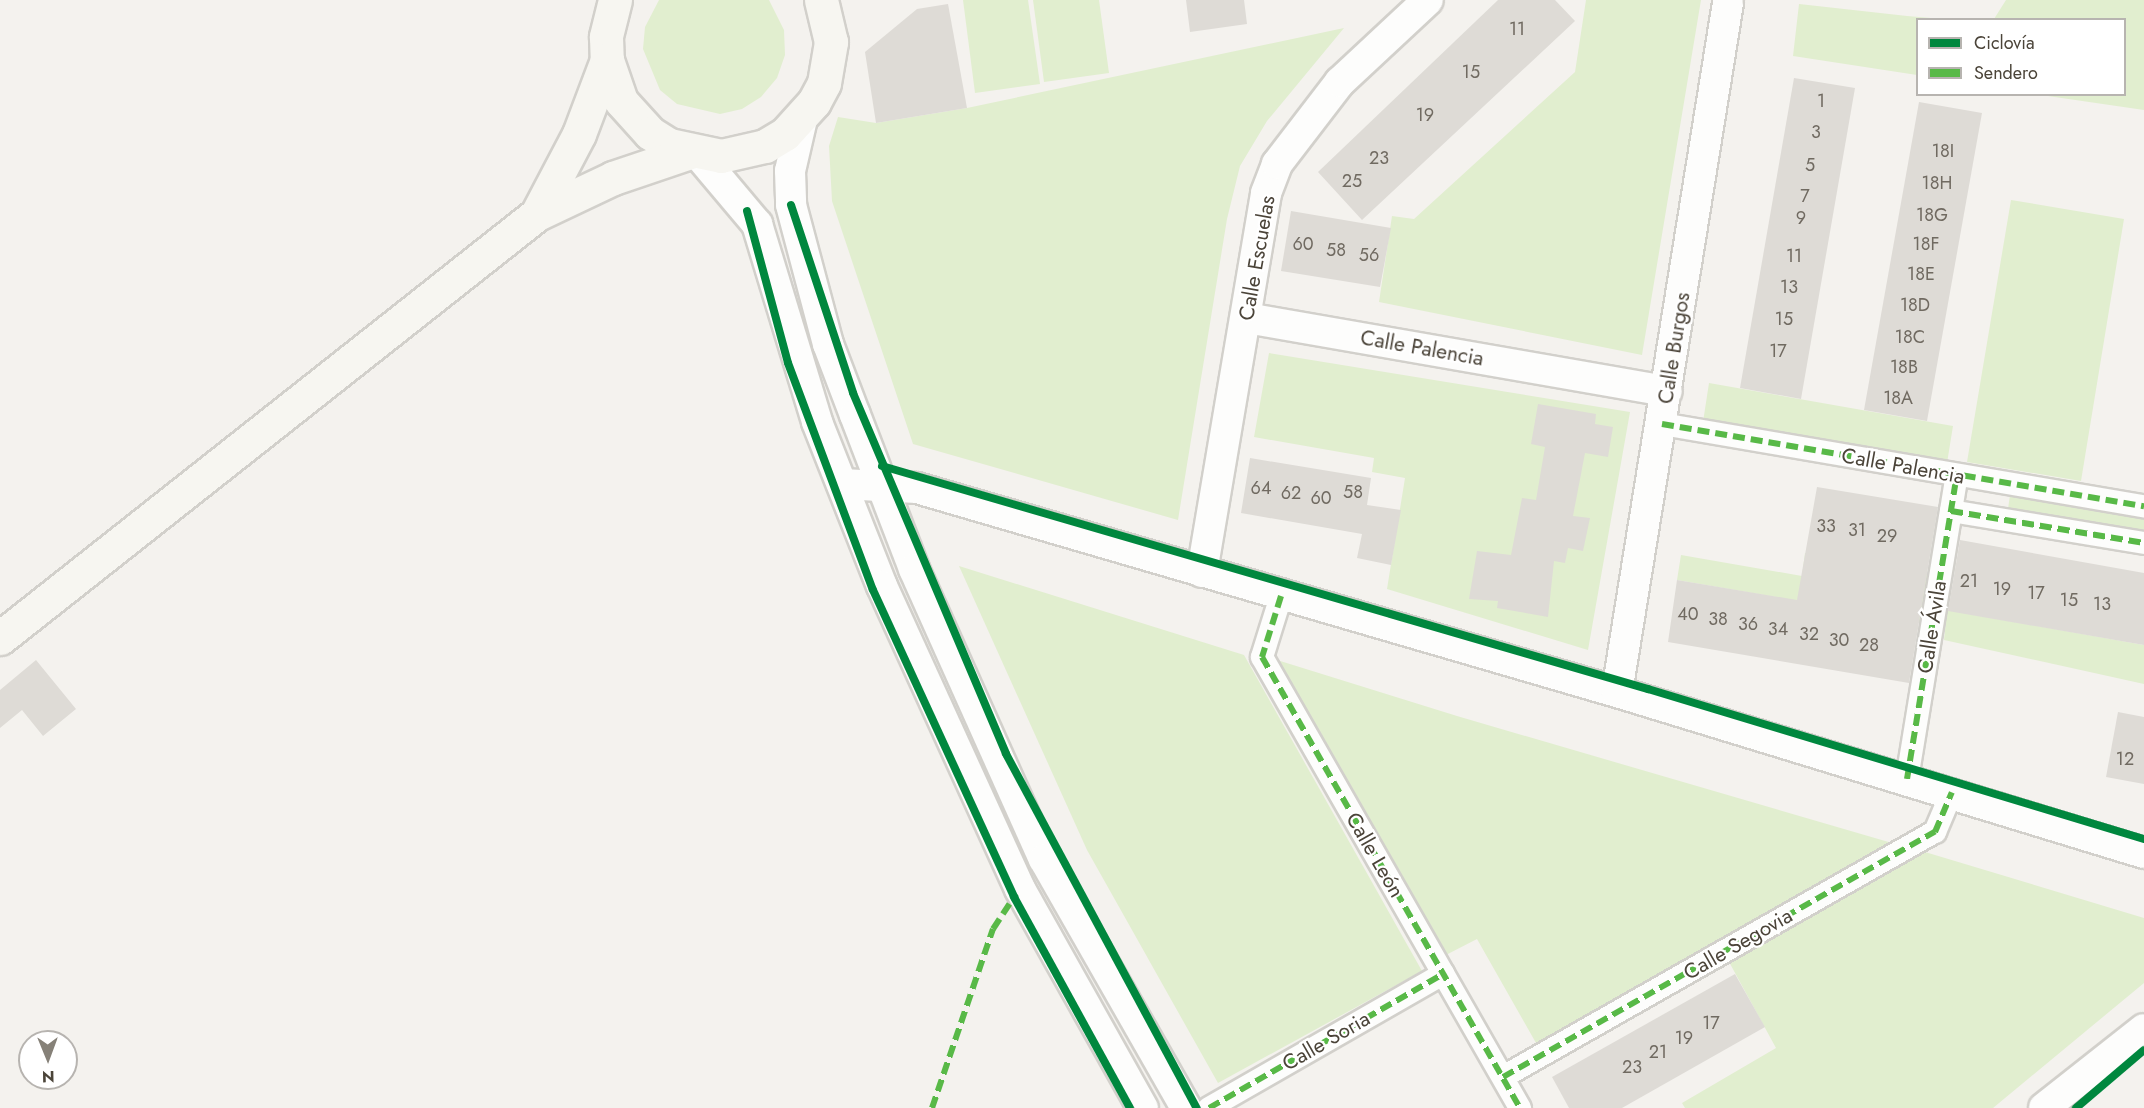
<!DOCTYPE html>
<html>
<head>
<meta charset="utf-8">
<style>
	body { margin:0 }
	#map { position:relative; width:2144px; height:1108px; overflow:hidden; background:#f4f2ee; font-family:Jost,sans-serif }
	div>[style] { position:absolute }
	.green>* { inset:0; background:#e1eecf }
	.building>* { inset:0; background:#dedbd6 }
	.roads { filter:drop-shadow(2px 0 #d2d0cb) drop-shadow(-2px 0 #d2d0cb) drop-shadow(0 2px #d2d0cb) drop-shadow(0 -2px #d2d0cb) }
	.pedestrian>* { height:22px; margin:-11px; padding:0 11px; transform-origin:11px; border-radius:11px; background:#fdfdfc }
	.minor>* { height:30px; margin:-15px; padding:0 15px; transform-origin:15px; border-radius:15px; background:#fdfdfc }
	.secondary>* { height:33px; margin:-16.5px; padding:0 16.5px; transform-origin:16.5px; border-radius:16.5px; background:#f7f6f1 }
	.quiet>* { height:6px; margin-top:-3px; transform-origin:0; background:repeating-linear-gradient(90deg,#58b947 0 12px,transparent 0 18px) }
	.cycleway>* { height:8px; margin:-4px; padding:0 4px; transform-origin:4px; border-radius:4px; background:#00873e }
	span { translate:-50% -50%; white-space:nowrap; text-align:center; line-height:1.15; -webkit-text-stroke:4.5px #fff; paint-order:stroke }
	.number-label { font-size:18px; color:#706a61 }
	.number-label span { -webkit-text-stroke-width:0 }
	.street-label { font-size:21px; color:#4b4439 }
	.legend { position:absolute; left:1916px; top:18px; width:210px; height:78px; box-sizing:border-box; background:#fff; border:2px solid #b7b4b0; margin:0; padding:8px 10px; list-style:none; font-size:18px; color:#4b4439 }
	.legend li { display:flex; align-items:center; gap:12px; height:30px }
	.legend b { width:30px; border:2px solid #b7b4b0 }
	.north { position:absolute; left:18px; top:1030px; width:60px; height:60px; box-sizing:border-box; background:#fff; border:2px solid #b7b4b0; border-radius:50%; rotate:179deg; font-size:16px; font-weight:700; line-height:24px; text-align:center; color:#4b4439 }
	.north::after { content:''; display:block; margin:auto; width:21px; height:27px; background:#868178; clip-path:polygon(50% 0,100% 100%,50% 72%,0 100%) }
</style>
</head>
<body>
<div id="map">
	<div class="green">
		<i style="clip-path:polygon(659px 0,769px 0,784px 30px,785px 55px,777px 78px,761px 97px,742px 109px,720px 114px,677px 104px,660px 90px,643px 49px,645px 27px)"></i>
		<i style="clip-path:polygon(963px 0,1028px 0,1040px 84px,975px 93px)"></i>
		<i style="clip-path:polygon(1033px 0,1099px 0,1109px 73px,1044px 82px)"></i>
		<i style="clip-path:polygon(1586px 0,1701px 0,1642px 355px,1379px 302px,1392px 216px,1414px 219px,1575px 72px)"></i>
		<i style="clip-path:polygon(2006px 0,2144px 0,2144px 110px,2041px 95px,2124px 94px,2124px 20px,1994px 19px)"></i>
		<i style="clip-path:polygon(1799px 4px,1907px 16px,1943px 19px,1918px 20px,1917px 75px,1793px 56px)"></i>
		<i style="clip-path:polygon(1344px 28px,1267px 121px,1240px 166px,1227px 219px,1178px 520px,913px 444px,832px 201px,829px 146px,838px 117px,876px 123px,967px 108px)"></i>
		<i style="clip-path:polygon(2011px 200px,2124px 219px,2081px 481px,1967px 462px)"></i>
		<i style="clip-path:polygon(1269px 353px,1630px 412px,1588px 650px,1387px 589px,1405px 478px,1372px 472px,1374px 458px,1254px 437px)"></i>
		<i style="clip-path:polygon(1709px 383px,1953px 426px,1947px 463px,1703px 422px)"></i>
		<i style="clip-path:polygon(2010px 495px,2144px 517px,2144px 531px,2008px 509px)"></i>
		<i style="clip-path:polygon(1805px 553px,1928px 574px,1920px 622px,1677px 580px,1681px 555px,1802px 576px)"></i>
		<i style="clip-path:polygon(959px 566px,1244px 655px,1422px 971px,1218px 1083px,1087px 850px)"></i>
		<i style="clip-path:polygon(1947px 610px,2144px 645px,2144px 684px,1944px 640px)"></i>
		<i style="clip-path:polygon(1277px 660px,1457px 716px,1892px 843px,1536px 1043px,1477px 939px,1442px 957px)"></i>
		<i style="clip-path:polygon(1925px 852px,2144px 918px,2144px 983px,1993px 1108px,1685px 1108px,1682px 1103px,1776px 1048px,1728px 960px)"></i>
	</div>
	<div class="building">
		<i style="clip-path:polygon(1186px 0,1244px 0,1247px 24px,1190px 32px)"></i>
		<i style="clip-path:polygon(1498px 0,1555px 0,1575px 21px,1362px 220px,1318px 172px)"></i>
		<i style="clip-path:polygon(948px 4px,967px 108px,876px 123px,865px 52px,917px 9px)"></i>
		<i style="clip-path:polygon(1794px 78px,1855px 88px,1801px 399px,1740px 388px)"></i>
		<i style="clip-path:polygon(1919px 102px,1982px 113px,1927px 421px,1864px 410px)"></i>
		<i style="clip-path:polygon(1291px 211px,1391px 228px,1380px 287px,1281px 271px)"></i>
		<i style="clip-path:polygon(1538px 404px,1596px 414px,1595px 424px,1613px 427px,1608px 457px,1585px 453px,1573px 516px,1590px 518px,1583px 551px,1568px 548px,1565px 563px,1554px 561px,1548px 617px,1497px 608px,1498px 601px,1469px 599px,1477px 551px,1511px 555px,1522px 498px,1536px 500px,1545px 447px,1531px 444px)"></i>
		<i style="clip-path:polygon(1250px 458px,1371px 478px,1367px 505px,1401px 510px,1391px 565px,1357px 558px,1362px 534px,1241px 513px)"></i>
		<i style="clip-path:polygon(1817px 487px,1938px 507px,1909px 683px,1668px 642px,1677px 580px,1797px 600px)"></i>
		<i style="clip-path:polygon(1960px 540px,2144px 573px,2144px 645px,1948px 611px)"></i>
		<i style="clip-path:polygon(36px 660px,76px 709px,43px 736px,22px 710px,0 728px,0 690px)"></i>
		<i style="clip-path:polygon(2118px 712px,2144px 717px,2144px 784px,2106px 777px)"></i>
		<i style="clip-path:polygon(1735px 974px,1765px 1027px,1622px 1108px,1569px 1108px,1552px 1077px)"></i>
	</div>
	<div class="roads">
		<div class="pedestrian">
			<i style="left:1662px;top:424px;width:489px;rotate:9.7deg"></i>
			<i style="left:1951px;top:511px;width:196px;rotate:9.4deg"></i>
			<i style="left:1281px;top:596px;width:64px;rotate:107.3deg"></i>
			<i style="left:1262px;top:657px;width:520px;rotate:60.23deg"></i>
			<i style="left:1907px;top:779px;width:308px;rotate:-80.7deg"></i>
			<i style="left:1503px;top:1077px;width:497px;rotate:-29.6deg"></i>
			<i style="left:1935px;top:832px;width:43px;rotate:-67deg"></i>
			<i style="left:1209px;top:1108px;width:270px;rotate:-29.8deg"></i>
		</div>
		<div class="minor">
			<i style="left:802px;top:119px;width:53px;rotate:103deg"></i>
			<i style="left:790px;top:171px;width:34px;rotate:88deg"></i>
			<i style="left:791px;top:205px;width:144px;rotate:75.1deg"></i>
			<i style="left:828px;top:344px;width:76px;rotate:69.2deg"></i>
			<i style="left:855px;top:415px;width:165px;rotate:69deg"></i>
			<i style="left:914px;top:569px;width:318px;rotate:65.9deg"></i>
			<i style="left:1044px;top:859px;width:287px;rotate:60.3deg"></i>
			<i style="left:698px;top:154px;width:92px;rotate:49.9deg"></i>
			<i style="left:757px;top:224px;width:207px;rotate:73.1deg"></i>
			<i style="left:817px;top:422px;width:176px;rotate:68.4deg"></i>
			<i style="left:882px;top:586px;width:333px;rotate:65.5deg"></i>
			<i style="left:1020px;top:889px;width:251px;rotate:60.7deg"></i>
			<i style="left:1247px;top:318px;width:426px;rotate:9.9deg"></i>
			<i style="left:842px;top:484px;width:75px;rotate:3.1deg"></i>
			<i style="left:917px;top:488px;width:729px;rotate:16.25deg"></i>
			<i style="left:1617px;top:692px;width:551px;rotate:16.99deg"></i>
			<i style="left:1202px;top:572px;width:384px;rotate:-80.4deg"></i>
			<i style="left:1266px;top:193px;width:31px;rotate:-69deg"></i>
			<i style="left:1277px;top:164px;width:103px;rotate:-52.5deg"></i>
			<i style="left:1340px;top:82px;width:120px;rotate:-43deg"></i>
			<i style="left:1617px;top:692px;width:698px;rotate:-80.85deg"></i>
			<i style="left:2044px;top:1108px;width:127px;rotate:-38.3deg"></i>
		</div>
		<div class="secondary">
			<i style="left:615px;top:0;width:38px;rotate:104deg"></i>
			<i style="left:606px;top:37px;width:23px;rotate:88deg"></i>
			<i style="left:607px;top:60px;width:43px;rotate:71.1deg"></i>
			<i style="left:621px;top:101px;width:43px;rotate:47.8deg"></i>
			<i style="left:650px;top:133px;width:22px;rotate:32deg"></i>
			<i style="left:669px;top:145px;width:53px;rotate:11.9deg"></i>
			<i style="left:721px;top:156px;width:45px;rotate:-12.8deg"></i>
			<i style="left:765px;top:146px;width:23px;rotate:-31deg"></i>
			<i style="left:785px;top:134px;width:43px;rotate:-47.8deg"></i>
			<i style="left:814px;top:102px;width:21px;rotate:-62deg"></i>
			<i style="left:824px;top:83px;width:42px;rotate:-80.3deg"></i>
			<i style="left:831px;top:42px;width:43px;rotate:-103.4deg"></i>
			<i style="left:537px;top:214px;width:90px;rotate:-62.3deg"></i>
			<i style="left:579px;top:134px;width:79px;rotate:-69.3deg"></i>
			<i style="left:0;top:638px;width:684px;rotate:-38.29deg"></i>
			<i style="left:537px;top:214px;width:84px;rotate:-25.3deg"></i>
			<i style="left:613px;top:178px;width:81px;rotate:-18.7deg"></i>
		</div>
	</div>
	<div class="quiet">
		<i style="left:1662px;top:424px;width:489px;rotate:9.7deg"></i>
		<i style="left:1951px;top:511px;width:196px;rotate:9.4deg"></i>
		<i style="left:1281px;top:596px;width:64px;rotate:107.3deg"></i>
		<i style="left:1262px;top:657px;width:520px;rotate:60.23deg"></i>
		<i style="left:1907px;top:779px;width:308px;rotate:-80.7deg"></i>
		<i style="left:1503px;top:1077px;width:497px;rotate:-29.6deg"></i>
		<i style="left:1935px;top:832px;width:43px;rotate:-67deg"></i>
		<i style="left:932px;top:1108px;width:189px;rotate:-71.2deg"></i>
		<i style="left:993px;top:929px;width:42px;rotate:-56.7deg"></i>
		<i style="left:1209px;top:1108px;width:270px;rotate:-29.8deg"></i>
	</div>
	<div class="cycleway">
		<i style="left:791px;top:205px;width:198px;rotate:71.7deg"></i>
		<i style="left:853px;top:393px;width:392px;rotate:67deg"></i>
		<i style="left:1006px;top:754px;width:402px;rotate:61.7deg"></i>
		<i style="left:747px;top:211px;width:157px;rotate:74.9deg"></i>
		<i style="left:788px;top:363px;width:242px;rotate:69.5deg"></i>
		<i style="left:873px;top:590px;width:338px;rotate:65.3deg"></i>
		<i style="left:1014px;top:897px;width:241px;rotate:61.2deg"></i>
		<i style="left:882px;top:466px;width:798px;rotate:16.23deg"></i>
		<i style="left:1648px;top:689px;width:518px;rotate:16.83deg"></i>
		<i style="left:2076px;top:1108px;width:89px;rotate:-40.5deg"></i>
	</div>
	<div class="number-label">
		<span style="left:1517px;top:29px">11</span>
		<span style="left:1471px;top:72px">15</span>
		<span style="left:1821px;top:101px">1</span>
		<span style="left:1425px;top:115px">19</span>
		<span style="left:1816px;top:132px">3</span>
		<span style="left:1943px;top:151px">18I</span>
		<span style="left:1379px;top:158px">23</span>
		<span style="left:1810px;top:165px">5</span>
		<span style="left:1352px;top:181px">25</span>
		<span style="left:1937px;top:183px">18H</span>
		<span style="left:1805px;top:196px">7</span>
		<span style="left:1932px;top:215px">18G</span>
		<span style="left:1801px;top:218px">9</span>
		<span style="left:1303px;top:244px">60</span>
		<span style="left:1926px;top:244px">18F</span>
		<span style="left:1336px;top:250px">58</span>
		<span style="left:1369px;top:255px">56</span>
		<span style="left:1794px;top:256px">11</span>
		<span style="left:1921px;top:274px">18E</span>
		<span style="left:1789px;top:287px">13</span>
		<span style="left:1915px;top:305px">18D</span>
		<span style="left:1784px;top:319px">15</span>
		<span style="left:1910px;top:337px">18C</span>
		<span style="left:1778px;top:351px">17</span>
		<span style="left:1904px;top:367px">18B</span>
		<span style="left:1898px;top:398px">18A</span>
		<span style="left:1261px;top:488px">64</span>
		<span style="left:1353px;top:492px">58</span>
		<span style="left:1291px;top:493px">62</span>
		<span style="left:1321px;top:498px">60</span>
		<span style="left:1826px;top:526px">33</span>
		<span style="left:1857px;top:530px">31</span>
		<span style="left:1887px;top:536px">29</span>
		<span style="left:1969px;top:581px">21</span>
		<span style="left:2002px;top:589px">19</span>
		<span style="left:2036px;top:593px">17</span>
		<span style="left:2069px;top:600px">15</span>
		<span style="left:2102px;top:604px">13</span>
		<span style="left:1688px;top:614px">40</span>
		<span style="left:1718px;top:619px">38</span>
		<span style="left:1748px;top:624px">36</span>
		<span style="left:1778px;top:629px">34</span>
		<span style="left:1809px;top:634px">32</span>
		<span style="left:1839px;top:640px">30</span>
		<span style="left:1869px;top:645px">28</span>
		<span style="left:2125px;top:759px">12</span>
		<span style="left:1711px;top:1023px">17</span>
		<span style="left:1684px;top:1038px">19</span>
		<span style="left:1658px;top:1052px">21</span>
		<span style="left:1632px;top:1067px">23</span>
	</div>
	<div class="street-label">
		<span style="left:1257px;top:258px;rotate:-80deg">Calle Escuelas</span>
		<span style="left:1422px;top:348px;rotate:10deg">Calle Palencia</span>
		<span style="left:1674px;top:348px;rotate:-81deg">Calle Burgos</span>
		<span style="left:1903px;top:466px;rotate:10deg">Calle Palencia</span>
		<span style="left:1932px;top:627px;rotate:-81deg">Calle Ávila</span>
		<span style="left:1375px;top:855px;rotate:60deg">Calle León</span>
		<span style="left:1738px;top:944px;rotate:-30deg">Calle Segovia</span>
		<span style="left:1326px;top:1041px;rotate:-30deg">Calle Soria</span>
	</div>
	<ul class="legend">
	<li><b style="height:8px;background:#00873e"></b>Ciclovía</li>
	<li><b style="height:8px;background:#58b947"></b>Sendero</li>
	</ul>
	<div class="north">N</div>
</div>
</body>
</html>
